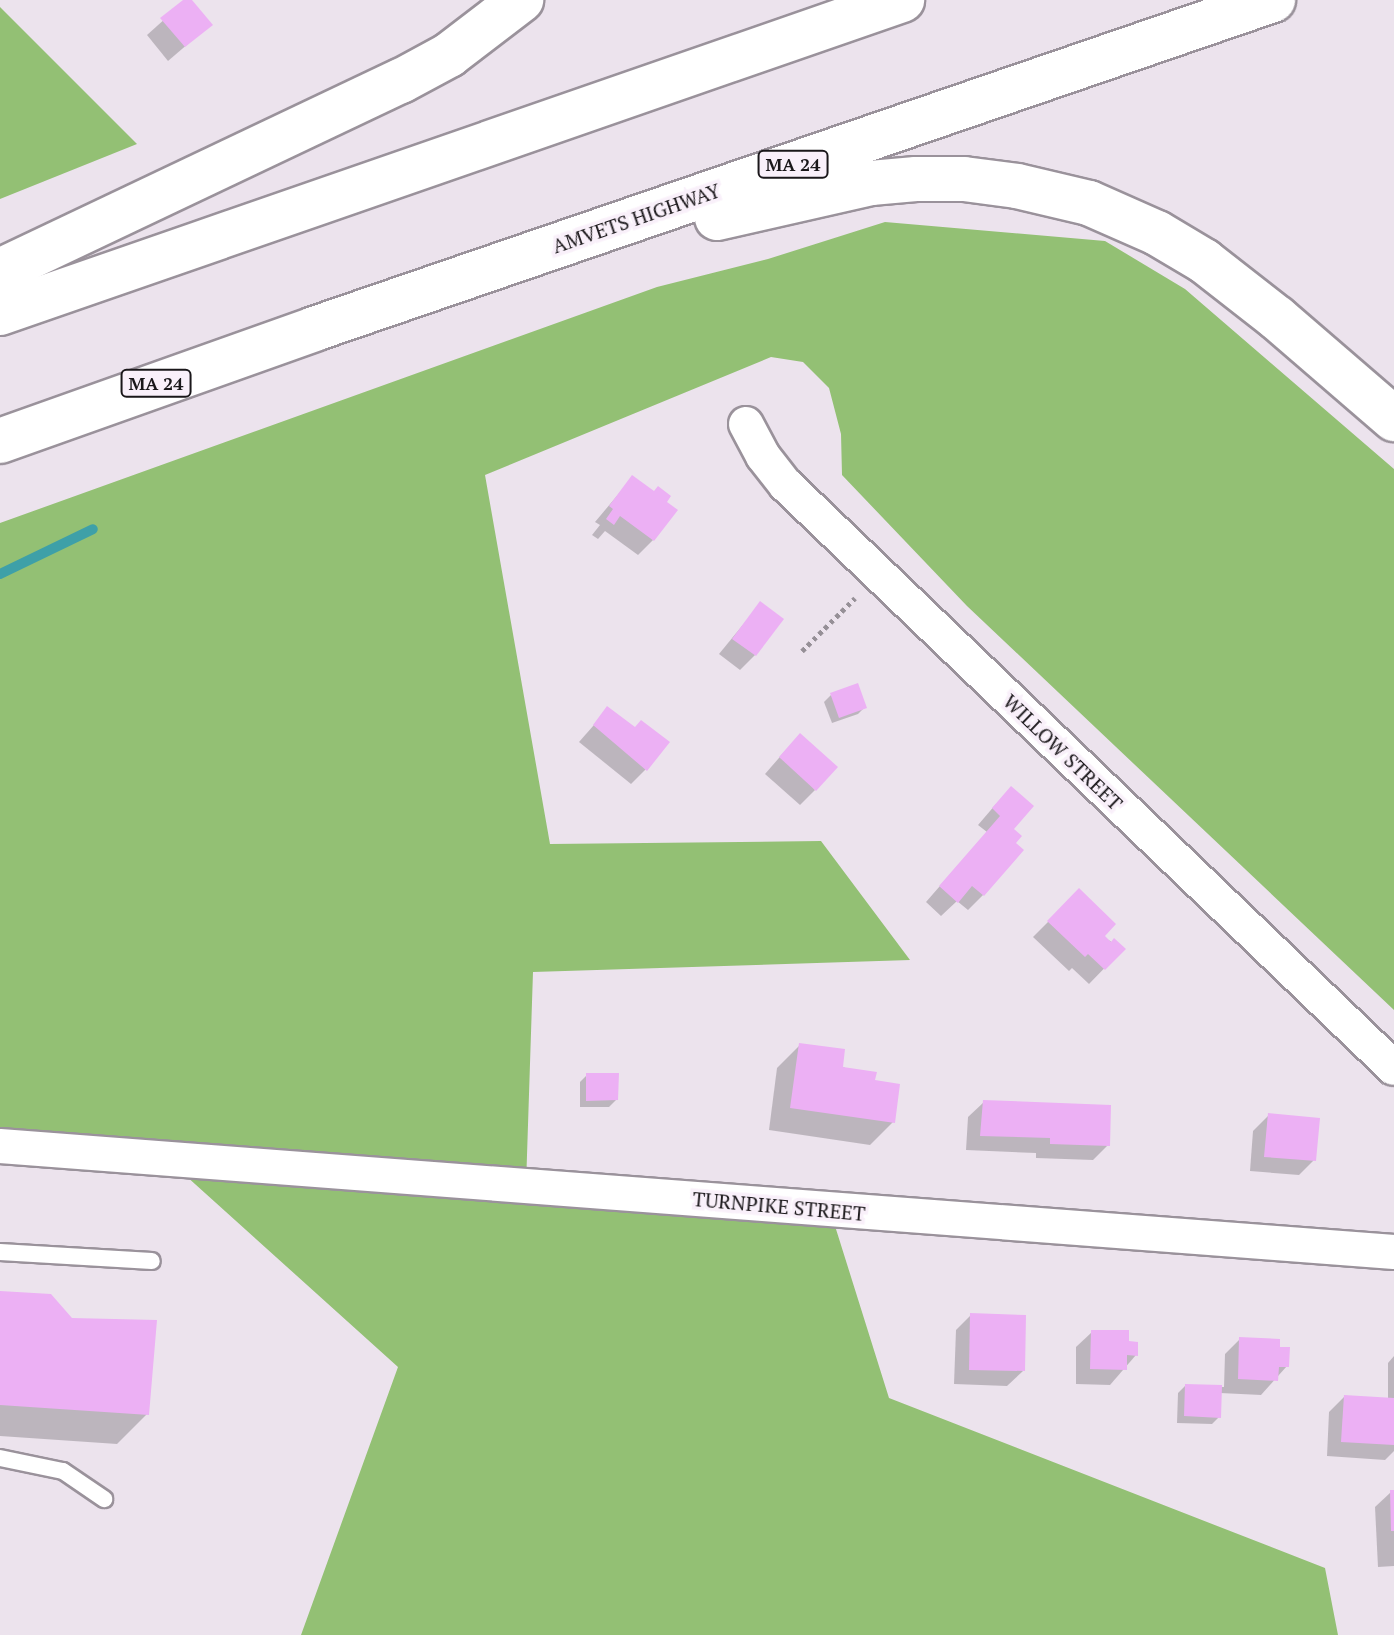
<!DOCTYPE html>
<html>
<head>
<meta charset="utf-8">
<style>
	body { margin:0 }
	#map { position:relative; width:1394px; height:1635px; overflow:hidden; background:#ece3ed; font-family:"PT Serif",serif }
	div>[style] { position:absolute }
	.forest>* { inset:0; background:#93c074 }
	.shadow>* { inset:0; background:#0003 }
	.stream>* { height:10px; margin:-5px; padding:0 5px; transform-origin:5px; border-radius:5px; background:#3ea0a8 }
	.building>* { inset:0; background:#ecb0f4 }
	.path>* { height:5px; margin-top:-2.5px; transform-origin:0; background:repeating-linear-gradient(90deg,#969097 0 4px,transparent 0 8px) }
	.roads { filter:drop-shadow(2px 0 #9a929b) drop-shadow(-2px 0 #9a929b) drop-shadow(0 2px #9a929b) drop-shadow(0 -2px #9a929b) }
	.service>* { height:16px; margin:-8px; padding:0 8px; transform-origin:8px; border-radius:8px; background:#fff }
	.minor>* { height:34px; margin:-17px; padding:0 17px; transform-origin:17px; border-radius:17px; background:#fff }
	.motorway>* { height:44px; margin:-22px; padding:0 22px; transform-origin:22px; border-radius:22px; background:#fff }
	span { translate:-50% -50%; white-space:nowrap; text-align:center; line-height:1.15; -webkit-text-stroke:7px #f9f0fa; paint-order:stroke }
	.shield-label span { padding:2px 6px; background:#f9f0fa; border:2px solid; border-radius:6px; -webkit-text-stroke-width:0 }
	.shield-label { font-size:18px; color:#1a171a; font-weight:700 }
	.street-label { font-size:20px; color:#1a171a }
</style>
</head>
<body>
<div id="map">
	<div class="forest">
		<i style="clip-path:polygon(0 7px,137px 144px,0 199px)"></i>
		<i style="clip-path:polygon(885px 222px,1105px 241px,1185px 289px,1394px 469px,1394px 1010px,967px 606px,842px 475px,841px 434px,829px 388px,803px 362px,771px 357px,485px 475px,550px 844px,821px 841px,910px 960px,533px 972px,526px 1186px,830px 1210px,889px 1398px,1325px 1568px,1338px 1635px,301px 1635px,398px 1367px,165px 1157px,0 1146px,0 523px,657px 287px,768px 259px)"></i>
	</div>
	<div class="shadow">
		<i style="clip-path:polygon(186px 0,210px 25px,168px 61px,147px 35px)"></i>
		<i style="clip-path:polygon(632px 478px,653px 540px,638px 555px,605px 531px,598px 539px,592px 535px,600px 525px,595px 522px)"></i>
		<i style="clip-path:polygon(760px 604px,755px 655px,740px 670px,719px 654px)"></i>
		<i style="clip-path:polygon(831px 695px,865px 707px,858px 714px,832px 723px,824px 702px)"></i>
		<i style="clip-path:polygon(608px 709px,646px 769px,631px 784px,579px 742px)"></i>
		<i style="clip-path:polygon(785px 751px,815px 790px,800px 805px,765px 774px)"></i>
		<i style="clip-path:polygon(996px 804px,1011px 829px,983px 895px,968px 910px,957px 901px,941px 916px,926px 902px,987px 832px,978px 825px)"></i>
		<i style="clip-path:polygon(1079px 891px,1102px 936px,1123px 949px,1089px 984px,1072px 968px,1069px 971px,1033px 937px)"></i>
		<i style="clip-path:polygon(800px 1045px,873px 1082px,893px 1122px,870px 1145px,769px 1130px,777px 1068px)"></i>
		<i style="clip-path:polygon(587px 1075px,616px 1100px,609px 1107px,580px 1107px,580px 1082px)"></i>
		<i style="clip-path:polygon(984px 1102px,1108px 1145px,1093px 1160px,1036px 1158px,1036px 1153px,966px 1150px,968px 1117px)"></i>
		<i style="clip-path:polygon(1269px 1115px,1314px 1160px,1299px 1175px,1250px 1171px,1253px 1131px)"></i>
		<i style="clip-path:polygon(0 1293px,147px 1414px,117px 1444px,0 1436px)"></i>
		<i style="clip-path:polygon(971px 1315px,1023px 1371px,1007px 1386px,954px 1384px,956px 1330px)"></i>
		<i style="clip-path:polygon(1092px 1332px,1127px 1343px,1136px 1355px,1110px 1385px,1076px 1384px,1076px 1347px)"></i>
		<i style="clip-path:polygon(1240px 1339px,1278px 1349px,1287px 1366px,1261px 1395px,1220px 1393px,1219px 1417px,1212px 1424px,1177px 1423px,1178px 1393px,1185px 1386px,1224px 1387px,1225px 1354px)"></i>
		<i style="clip-path:polygon(1394px 1356px,1394px 1451px,1385px 1460px,1327px 1456px,1329px 1412px,1344px 1397px,1388px 1399px,1388px 1363px)"></i>
		<i style="clip-path:polygon(1391px 1492px,1394px 1492px,1394px 1566px,1378px 1567px,1375px 1507px)"></i>
	</div>
	<div class="stream">
		<i style="left:0;top:574px;width:103px;rotate:-25.8deg"></i>
	</div>
	<div class="building">
		<i style="clip-path:polygon(183px 0,192px 0,213px 25px,185px 47px,160px 18px)"></i>
		<i style="clip-path:polygon(632px 475px,654px 491px,658px 486px,671px 496px,667px 502px,678px 510px,654px 541px,620px 516px,614px 525px,606px 519px,613px 509px,609px 506px)"></i>
		<i style="clip-path:polygon(760px 601px,784px 619px,756px 656px,732px 639px)"></i>
		<i style="clip-path:polygon(858px 683px,867px 708px,839px 718px,830px 693px)"></i>
		<i style="clip-path:polygon(607px 706px,635px 727px,641px 720px,670px 742px,647px 771px,593px 725px)"></i>
		<i style="clip-path:polygon(800px 733px,838px 767px,816px 791px,779px 757px)"></i>
		<i style="clip-path:polygon(1011px 786px,1034px 806px,1014px 829px,1022px 836px,1016px 843px,1024px 850px,984px 896px,972px 886px,958px 903px,939px 886px,1000px 816px,992px 808px)"></i>
		<i style="clip-path:polygon(1079px 888px,1116px 924px,1105px 936px,1111px 942px,1114px 938px,1126px 949px,1105px 970px,1088px 954px,1085px 957px,1047px 921px)"></i>
		<i style="clip-path:polygon(799px 1043px,845px 1049px,843px 1067px,877px 1072px,875px 1080px,900px 1084px,895px 1123px,790px 1108px)"></i>
		<i style="clip-path:polygon(586px 1073px,619px 1073px,618px 1100px,586px 1101px)"></i>
		<i style="clip-path:polygon(983px 1100px,1111px 1105px,1110px 1146px,1050px 1144px,1050px 1138px,980px 1136px)"></i>
		<i style="clip-path:polygon(1268px 1113px,1320px 1118px,1316px 1161px,1264px 1157px)"></i>
		<i style="clip-path:polygon(0 1291px,51px 1294px,72px 1318px,157px 1320px,149px 1415px,0 1405px)"></i>
		<i style="clip-path:polygon(970px 1313px,1026px 1315px,1025px 1371px,969px 1370px)"></i>
		<i style="clip-path:polygon(1091px 1330px,1129px 1330px,1129px 1341px,1138px 1342px,1138px 1356px,1127px 1355px,1127px 1370px,1090px 1369px)"></i>
		<i style="clip-path:polygon(1239px 1337px,1280px 1339px,1280px 1347px,1290px 1347px,1289px 1367px,1279px 1367px,1278px 1381px,1238px 1379px)"></i>
		<i style="clip-path:polygon(1185px 1384px,1222px 1385px,1221px 1418px,1184px 1416px)"></i>
		<i style="clip-path:polygon(1344px 1395px,1394px 1398px,1394px 1445px,1341px 1442px)"></i>
		<i style="clip-path:polygon(1390px 1490px,1394px 1490px,1394px 1531px,1391px 1531px)"></i>
	</div>
	<div class="path">
		<i style="left:802px;top:651px;width:75px;rotate:-45deg"></i>
	</div>
	<div class="roads">
		<div class="service">
			<i style="left:0;top:1252px;width:152px;rotate:3.4deg"></i>
			<i style="left:0;top:1458px;width:64px;rotate:11.7deg"></i>
			<i style="left:63px;top:1471px;width:50px;rotate:34.3deg"></i>
		</div>
		<div class="minor">
			<i style="left:746px;top:424px;width:36px;rotate:62deg"></i>
			<i style="left:763px;top:456px;width:37px;rotate:52deg"></i>
			<i style="left:786px;top:485px;width:842px;rotate:43.8deg"></i>
			<i style="left:0;top:1146px;width:1398px;rotate:4.35deg"></i>
		</div>
		<div class="motorway">
			<i style="left:717px;top:218px;width:158px;rotate:-12.8deg"></i>
			<i style="left:871px;top:183px;width:45px;rotate:-5.1deg"></i>
			<i style="left:916px;top:179px;width:48px"></i>
			<i style="left:964px;top:179px;width:53px;rotate:7.5deg"></i>
			<i style="left:1017px;top:186px;width:74px;rotate:13.3deg"></i>
			<i style="left:1089px;top:203px;width:74px;rotate:23.8deg"></i>
			<i style="left:1157px;top:233px;width:55px;rotate:30.8deg"></i>
			<i style="left:1204px;top:261px;width:93px;rotate:38deg"></i>
			<i style="left:1277px;top:318px;width:155px;rotate:40.8deg"></i>
			<i style="left:0;top:271px;width:444px;rotate:-25.4deg"></i>
			<i style="left:401px;top:81px;width:55px;rotate:-28.4deg"></i>
			<i style="left:449px;top:55px;width:91px;rotate:-37.4deg"></i>
			<i style="left:0;top:313px;width:955px;rotate:-19.14deg"></i>
			<i style="left:0;top:441px;width:333px;rotate:-19.6deg"></i>
			<i style="left:314px;top:329px;width:1014px;rotate:-18.94deg"></i>
		</div>
	</div>
	<div class="shield-label">
		<span style="left:793px;top:164px">MA 24</span>
		<span style="left:156px;top:383px">MA 24</span>
	</div>
	<div class="street-label">
		<span style="left:636px;top:218px;rotate:-19deg">AMVETS HIGHWAY</span>
		<span style="left:1063px;top:752px;rotate:44deg">WILLOW STREET</span>
		<span style="left:779px;top:1206px;rotate:5deg">TURNPIKE STREET</span>
	</div>
</div>
</body>
</html>
